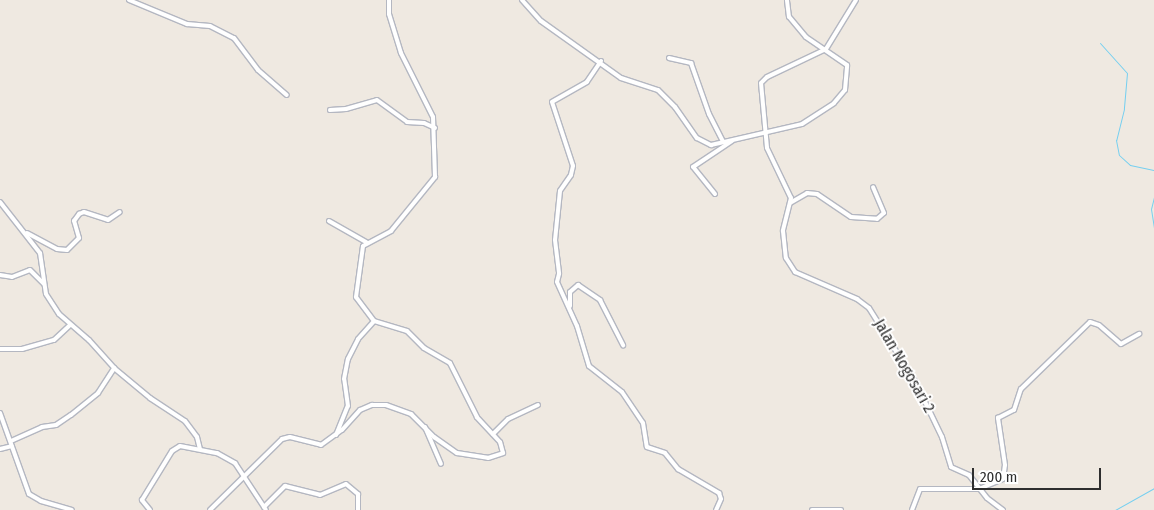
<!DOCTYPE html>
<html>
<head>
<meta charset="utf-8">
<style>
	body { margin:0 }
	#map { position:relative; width:1154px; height:510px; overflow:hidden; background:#efe9e1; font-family:"Fira Sans Condensed",sans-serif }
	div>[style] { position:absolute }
	.stream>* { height:1px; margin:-0.5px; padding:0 0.5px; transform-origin:0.5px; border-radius:0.5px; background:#75cff0 }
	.roads { filter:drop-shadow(1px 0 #b4b7c1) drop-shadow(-1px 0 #b4b7c1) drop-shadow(0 1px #b4b7c1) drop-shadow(0 -1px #b4b7c1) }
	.minor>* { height:4px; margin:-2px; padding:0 2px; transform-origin:2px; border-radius:2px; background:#fff }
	span { translate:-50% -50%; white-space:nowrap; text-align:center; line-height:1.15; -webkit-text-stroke:4px #fff; paint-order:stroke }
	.street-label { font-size:16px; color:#2e2e2e }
	.scale { position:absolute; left:972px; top:468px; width:129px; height:22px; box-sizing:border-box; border:2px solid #2e2e2e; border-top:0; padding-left:6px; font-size:15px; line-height:18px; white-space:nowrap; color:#2e2e2e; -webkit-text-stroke:4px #fff; paint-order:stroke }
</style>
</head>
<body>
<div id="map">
	<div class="stream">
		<i style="left:1100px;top:43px;width:40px;rotate:48deg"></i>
		<i style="left:1127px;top:73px;width:36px;rotate:95deg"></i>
		<i style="left:1124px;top:109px;width:32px;rotate:104deg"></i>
		<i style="left:1116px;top:140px;width:15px;rotate:79deg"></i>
		<i style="left:1119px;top:155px;width:15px;rotate:42deg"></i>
		<i style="left:1130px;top:165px;width:25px;rotate:12deg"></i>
		<i style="left:1154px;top:197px;width:12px;rotate:104deg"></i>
		<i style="left:1151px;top:209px;width:19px;rotate:81deg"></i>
		<i style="left:1115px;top:510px;width:45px;rotate:-29.4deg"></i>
	</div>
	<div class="roads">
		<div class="minor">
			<i style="left:129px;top:0;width:63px;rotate:22.5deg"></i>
			<i style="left:187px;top:24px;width:23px;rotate:5deg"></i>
			<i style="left:210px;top:26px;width:27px;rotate:27deg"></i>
			<i style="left:234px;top:38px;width:40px;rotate:53deg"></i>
			<i style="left:258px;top:70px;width:38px;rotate:41deg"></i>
			<i style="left:522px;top:0;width:28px;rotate:48deg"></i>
			<i style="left:541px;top:21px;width:98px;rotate:35.5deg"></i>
			<i style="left:621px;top:78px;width:39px;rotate:18deg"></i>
			<i style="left:658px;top:90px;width:24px;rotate:45deg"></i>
			<i style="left:675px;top:107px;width:38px;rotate:55deg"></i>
			<i style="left:697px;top:138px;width:16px;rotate:27deg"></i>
			<i style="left:711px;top:145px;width:93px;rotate:-13deg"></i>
			<i style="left:802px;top:124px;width:38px;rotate:-33deg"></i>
			<i style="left:834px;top:103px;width:17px;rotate:-50deg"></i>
			<i style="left:845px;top:90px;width:25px;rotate:-85deg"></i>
			<i style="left:847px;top:65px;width:50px;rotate:-145.7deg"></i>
			<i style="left:806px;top:37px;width:26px;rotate:-130deg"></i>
			<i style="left:789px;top:17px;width:17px;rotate:-97deg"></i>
			<i style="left:856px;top:0;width:57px;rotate:121.5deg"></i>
			<i style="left:826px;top:49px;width:65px;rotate:154.6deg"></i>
			<i style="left:767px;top:77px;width:8px;rotate:135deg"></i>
			<i style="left:761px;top:83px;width:65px;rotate:84.7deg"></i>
			<i style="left:767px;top:148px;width:55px;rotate:64.4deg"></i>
			<i style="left:791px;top:198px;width:34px;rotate:104deg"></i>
			<i style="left:783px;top:231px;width:27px;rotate:84deg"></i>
			<i style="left:786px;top:258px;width:17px;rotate:57deg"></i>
			<i style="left:795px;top:272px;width:68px;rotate:23.5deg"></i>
			<i style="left:857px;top:299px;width:15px;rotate:37deg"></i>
			<i style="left:869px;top:308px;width:89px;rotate:57.9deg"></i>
			<i style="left:916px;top:383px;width:60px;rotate:64.3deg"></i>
			<i style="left:942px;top:437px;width:31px;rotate:73deg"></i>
			<i style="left:951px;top:467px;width:20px;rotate:24deg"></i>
			<i style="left:969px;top:475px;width:29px;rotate:52deg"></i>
			<i style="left:987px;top:498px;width:20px;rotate:37deg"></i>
			<i style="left:669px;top:58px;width:23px;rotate:13deg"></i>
			<i style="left:691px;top:63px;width:54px;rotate:70.6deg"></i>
			<i style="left:709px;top:114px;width:31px;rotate:63deg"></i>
			<i style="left:601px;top:61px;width:25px;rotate:124deg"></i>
			<i style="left:587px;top:82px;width:40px;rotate:150.3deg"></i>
			<i style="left:552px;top:102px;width:67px;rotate:71.8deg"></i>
			<i style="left:573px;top:166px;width:9px;rotate:103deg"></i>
			<i style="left:571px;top:175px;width:19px;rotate:125deg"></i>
			<i style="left:560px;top:191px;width:49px;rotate:95.8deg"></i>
			<i style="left:555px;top:240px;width:34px;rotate:83deg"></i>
			<i style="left:559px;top:274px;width:8px;rotate:104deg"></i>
			<i style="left:557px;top:282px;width:48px;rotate:65.6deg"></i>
			<i style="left:577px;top:326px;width:42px;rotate:73.3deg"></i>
			<i style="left:589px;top:366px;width:42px;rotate:38.2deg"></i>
			<i style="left:622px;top:392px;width:37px;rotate:56deg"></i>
			<i style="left:643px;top:423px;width:24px;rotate:81deg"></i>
			<i style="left:647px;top:447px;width:19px;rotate:18deg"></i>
			<i style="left:665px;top:453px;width:21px;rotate:51deg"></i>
			<i style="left:678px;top:469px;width:48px;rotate:30.3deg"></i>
			<i style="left:719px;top:493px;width:6px;rotate:72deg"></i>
			<i style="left:721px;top:499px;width:12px;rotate:114deg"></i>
			<i style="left:330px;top:110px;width:16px;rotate:-4deg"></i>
			<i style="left:346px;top:109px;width:32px;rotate:-16deg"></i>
			<i style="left:377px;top:100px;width:37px;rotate:36deg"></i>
			<i style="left:407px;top:122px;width:17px;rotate:3deg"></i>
			<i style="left:424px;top:123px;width:12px;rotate:24deg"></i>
			<i style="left:715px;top:194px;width:35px;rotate:-129deg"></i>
			<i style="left:693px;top:167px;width:47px;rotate:-33.7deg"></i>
			<i style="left:0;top:202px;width:65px;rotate:51.9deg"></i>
			<i style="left:40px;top:253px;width:41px;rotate:81.7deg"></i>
			<i style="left:46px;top:294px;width:24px;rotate:57deg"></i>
			<i style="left:59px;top:314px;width:40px;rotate:41deg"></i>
			<i style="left:89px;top:340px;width:38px;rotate:48deg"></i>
			<i style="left:114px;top:368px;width:47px;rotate:39.8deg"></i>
			<i style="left:150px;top:398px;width:42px;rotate:33.3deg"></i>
			<i style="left:185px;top:421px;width:20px;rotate:53deg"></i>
			<i style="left:197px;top:437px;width:12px;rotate:76deg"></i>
			<i style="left:790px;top:203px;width:20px;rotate:-30deg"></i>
			<i style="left:807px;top:193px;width:10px;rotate:6deg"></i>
			<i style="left:817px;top:194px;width:41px;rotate:34.1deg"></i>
			<i style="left:851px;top:217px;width:26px;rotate:4deg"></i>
			<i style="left:877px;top:219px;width:9px;rotate:-41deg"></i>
			<i style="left:884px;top:213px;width:28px;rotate:-113deg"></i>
			<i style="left:329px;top:221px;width:43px;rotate:29.6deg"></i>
			<i style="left:27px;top:233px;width:34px;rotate:28deg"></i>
			<i style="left:57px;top:249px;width:10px;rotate:6deg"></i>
			<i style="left:67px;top:250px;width:17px;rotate:-45deg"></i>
			<i style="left:79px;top:238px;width:18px;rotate:-106deg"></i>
			<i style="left:74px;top:221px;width:9px;rotate:-54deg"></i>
			<i style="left:79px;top:214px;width:5px;rotate:-22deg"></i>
			<i style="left:84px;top:212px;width:25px;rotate:18deg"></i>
			<i style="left:108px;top:220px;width:14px;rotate:-34deg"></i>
			<i style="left:0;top:275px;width:12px;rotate:9deg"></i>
			<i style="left:12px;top:277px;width:19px;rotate:-21deg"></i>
			<i style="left:30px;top:270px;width:20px;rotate:45deg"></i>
			<i style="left:570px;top:306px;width:14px;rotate:-90deg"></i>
			<i style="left:570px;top:292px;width:11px;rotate:-41deg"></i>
			<i style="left:578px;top:285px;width:27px;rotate:34deg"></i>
			<i style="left:600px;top:300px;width:51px;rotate:62.9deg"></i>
			<i style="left:0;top:349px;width:22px"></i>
			<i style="left:22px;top:349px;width:33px;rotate:-16deg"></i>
			<i style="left:54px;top:340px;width:22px;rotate:-43deg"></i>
			<i style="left:0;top:413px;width:86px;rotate:70.3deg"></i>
			<i style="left:29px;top:494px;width:14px;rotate:30deg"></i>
			<i style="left:41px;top:501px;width:32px;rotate:16deg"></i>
			<i style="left:425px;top:427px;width:40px;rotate:66.6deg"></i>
			<i style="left:493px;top:434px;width:21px;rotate:-45deg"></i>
			<i style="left:508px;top:419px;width:33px;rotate:-25deg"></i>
			<i style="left:336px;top:435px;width:31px;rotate:-68deg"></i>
			<i style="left:348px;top:406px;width:27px;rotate:-98deg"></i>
			<i style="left:344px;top:379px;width:20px;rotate:-79deg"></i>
			<i style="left:348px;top:359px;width:22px;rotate:-63deg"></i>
			<i style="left:358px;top:339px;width:24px;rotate:-48deg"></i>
			<i style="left:11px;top:441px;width:34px;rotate:-24deg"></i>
			<i style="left:42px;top:427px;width:14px;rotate:-8deg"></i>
			<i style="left:56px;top:425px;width:18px;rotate:-34deg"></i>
			<i style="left:71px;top:415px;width:35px;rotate:-39deg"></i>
			<i style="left:98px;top:393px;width:30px;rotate:-57deg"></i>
			<i style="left:0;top:449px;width:12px;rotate:-14deg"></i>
			<i style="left:264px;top:507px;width:30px;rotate:-45deg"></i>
			<i style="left:285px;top:486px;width:36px;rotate:14deg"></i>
			<i style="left:320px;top:495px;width:28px;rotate:-23deg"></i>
			<i style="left:346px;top:484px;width:16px;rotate:40deg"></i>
			<i style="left:358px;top:494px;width:16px;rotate:90deg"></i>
			<i style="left:150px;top:510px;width:13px;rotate:-129deg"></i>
			<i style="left:142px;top:500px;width:57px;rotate:-58.5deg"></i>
			<i style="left:172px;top:451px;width:9px;rotate:-32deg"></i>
			<i style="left:180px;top:446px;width:38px;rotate:11deg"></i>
			<i style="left:217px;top:453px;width:21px;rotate:29deg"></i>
			<i style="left:235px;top:463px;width:56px;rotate:56.6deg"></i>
			<i style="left:210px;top:510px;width:101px;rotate:-44.6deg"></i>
			<i style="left:282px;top:439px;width:8px;rotate:-14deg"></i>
			<i style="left:290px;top:437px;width:32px;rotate:14deg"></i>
			<i style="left:321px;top:445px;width:26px;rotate:-36deg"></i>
			<i style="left:342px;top:430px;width:27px;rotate:-48deg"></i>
			<i style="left:360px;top:410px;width:13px;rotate:-23deg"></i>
			<i style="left:372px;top:405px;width:14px"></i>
			<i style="left:386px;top:405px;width:27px;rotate:20deg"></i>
			<i style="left:411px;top:414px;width:33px;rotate:45deg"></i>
			<i style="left:434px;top:437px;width:28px;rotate:35deg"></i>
			<i style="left:457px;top:453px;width:31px;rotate:9deg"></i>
			<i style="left:488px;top:458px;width:16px;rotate:-18deg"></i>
			<i style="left:503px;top:453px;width:11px;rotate:-105deg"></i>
			<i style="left:500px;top:442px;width:34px;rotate:-133deg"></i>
			<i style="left:477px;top:417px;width:60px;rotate:-116.6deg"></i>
			<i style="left:450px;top:363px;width:30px;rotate:-150deg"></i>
			<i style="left:424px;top:348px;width:24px;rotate:-135deg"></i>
			<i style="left:407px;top:331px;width:34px;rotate:-163deg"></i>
			<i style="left:374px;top:321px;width:30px;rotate:-127deg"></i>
			<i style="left:356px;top:297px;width:51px;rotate:-82.2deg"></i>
			<i style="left:363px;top:246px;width:32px;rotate:-28deg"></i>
			<i style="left:391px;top:231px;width:70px;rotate:-50.8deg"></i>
			<i style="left:435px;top:177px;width:60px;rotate:-91.9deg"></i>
			<i style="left:433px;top:117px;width:72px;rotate:-116.6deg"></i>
			<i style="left:401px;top:53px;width:41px;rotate:-107.1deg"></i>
			<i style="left:389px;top:14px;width:14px;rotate:-90deg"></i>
			<i style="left:812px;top:510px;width:29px"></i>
			<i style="left:912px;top:510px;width:22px;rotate:-69deg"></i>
			<i style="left:920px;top:489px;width:59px"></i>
			<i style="left:979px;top:489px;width:26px;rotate:-23deg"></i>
			<i style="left:1003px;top:479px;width:14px;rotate:-82deg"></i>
			<i style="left:1005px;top:465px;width:48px;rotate:-98.5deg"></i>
			<i style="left:998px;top:418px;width:18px;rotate:-27deg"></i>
			<i style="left:1014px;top:410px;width:22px;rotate:-72deg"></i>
			<i style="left:1021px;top:389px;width:96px;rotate:-44.2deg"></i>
			<i style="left:1090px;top:322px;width:9px;rotate:18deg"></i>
			<i style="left:1099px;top:325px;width:29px;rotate:41deg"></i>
			<i style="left:1121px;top:344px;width:21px;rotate:-29deg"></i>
		</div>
	</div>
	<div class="street-label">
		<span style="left:904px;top:366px;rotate:60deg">Jalan Nogosari 2</span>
	</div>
	<div class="scale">200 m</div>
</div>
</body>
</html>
